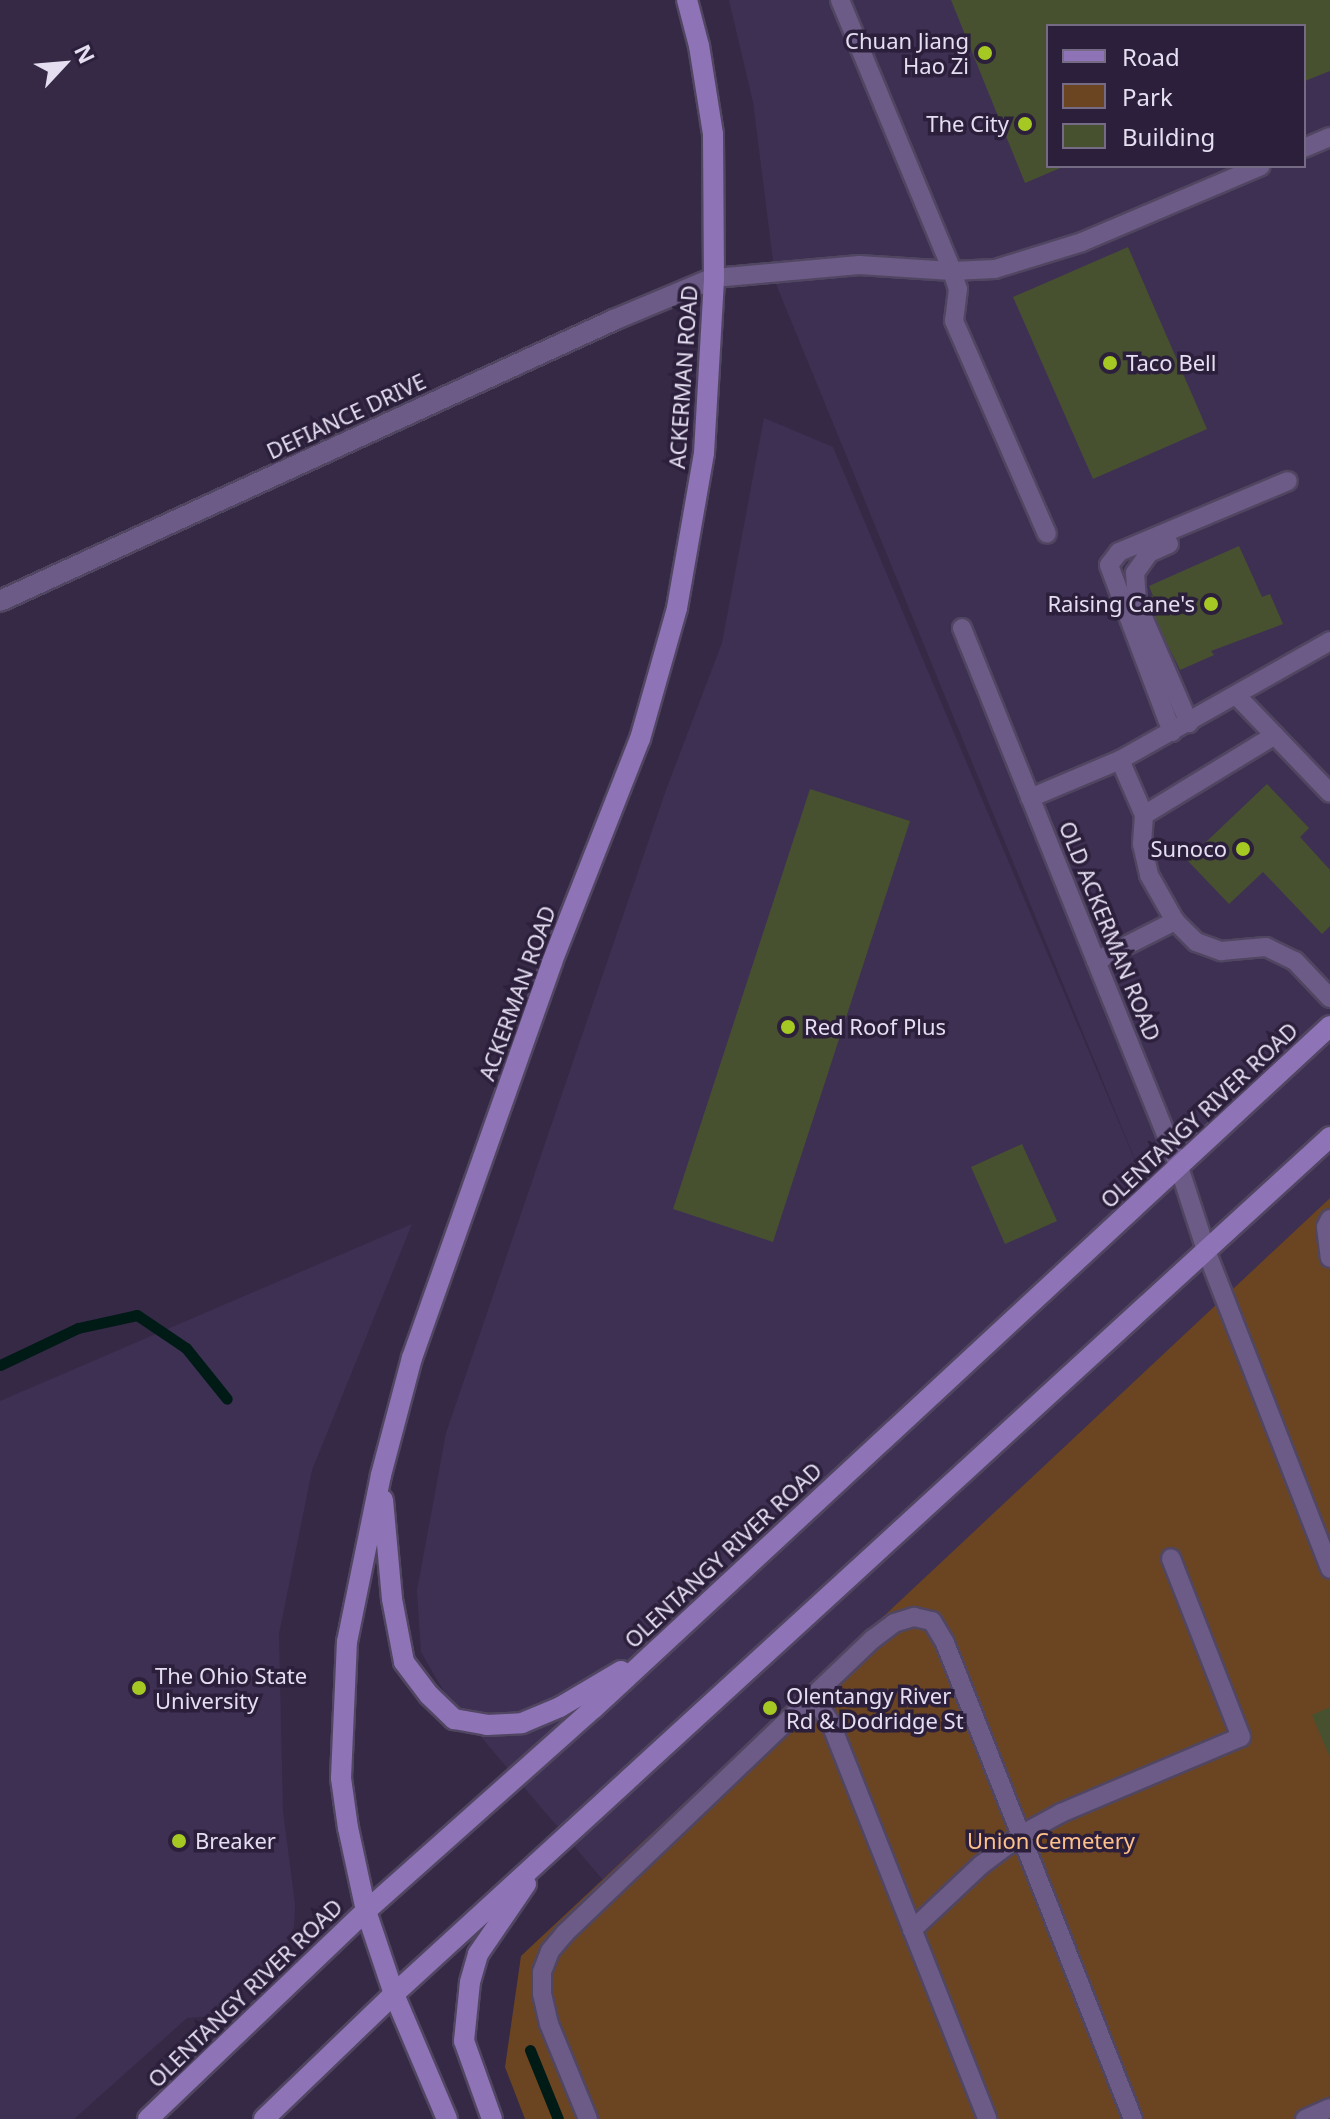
<!DOCTYPE html>
<html>
<head>
<meta charset="utf-8">
<style>
	body { margin:0 }
	#map { position:relative; width:1330px; height:2119px; overflow:hidden; background:#352946; font-family:"Noto Sans",sans-serif }
	div>[style] { position:absolute }
	.built>* { inset:0; background:#3e3053 }
	.green>* { inset:0; background:#6b4522 }
	.stream>* { height:11px; margin:-5.5px; padding:0 5.5px; transform-origin:5.5px; border-radius:5.5px; background:#001a16 }
	.building>* { inset:0; background:#475130 }
	.roads { filter:drop-shadow(2px 0 #514661) drop-shadow(-2px 0 #514661) drop-shadow(0 2px #514661) drop-shadow(0 -2px #514661) }
	.service>* { height:18px; margin:-9px; padding:0 9px; transform-origin:9px; border-radius:9px; background:#6c5b86 }
	.minor>* { height:20px; margin:-10px; padding:0 10px; transform-origin:10px; border-radius:10px; background:#6c5b86 }
	.secondary>* { height:20px; margin:-10px; padding:0 10px; transform-origin:10px; border-radius:10px; background:#8e73b7 }
	.dots>* { width:22px; height:22px; translate:-50% -50%; box-sizing:border-box; border:4px solid #2b1f3b; border-radius:50% }
	span { translate:-50% -50%; white-space:nowrap; text-align:center; line-height:1.15; -webkit-text-stroke:7px #2b1f3b; paint-order:stroke }
	.poi-label { font-size:22px; color:#e5def1 }
	.right { translate:-100% -50%; text-align:right }
	.left { translate:0 -50%; text-align:left }
	.street-label { font-size:22px; color:#e5def1 }
	.park-label { font-size:22px; color:#ffc18b }
	.legend { position:absolute; left:1046px; top:24px; width:260px; height:144px; box-sizing:border-box; background:#2b1f3b; border:2px solid #756b84; margin:0; padding:10px 14px; list-style:none; font-size:24px; color:#e5def1 }
	.legend li { display:flex; align-items:center; gap:16px; height:40px }
	.legend b { width:40px; border:2px solid #756b84 }
	.north { position:absolute; left:24px; top:24px; width:80px; height:80px; -webkit-text-stroke:6px #2b1f3b; paint-order:stroke; rotate:64deg; font-size:22px; font-weight:700; line-height:32px; text-align:center; color:#e5def1 }
	.north::after { content:''; display:block; margin:auto; width:28px; height:36px; background:#e5def1; clip-path:polygon(50% 0,100% 100%,50% 72%,0 100%) }
</style>
</head>
<body>
<div id="map">
	<div class="built">
		<i style="clip-path:polygon(evenodd,729px 0,1330px 0,1330px 1198px,603px 1880px,447px 1697px,421px 1652px,417px 1591px,446px 1433px,666px 790px,722px 643px,764px 418px,833px 447px,1150px 1196px,776px 284px,753px 102px,729px 0,1048px 26px,1304px 26px,1304px 166px,1048px 166px,1048px 26px)"></i>
		<i style="clip-path:polygon(412px 1224px,312px 1470px,279px 1634px,283px 1811px,295px 1904px,294px 1927px,282px 1953px,213px 2016px,187px 2018px,74px 2119px,0 2119px,0 1401px)"></i>
	</div>
	<div class="green">
		<i style="clip-path:polygon(1330px 1198px,1330px 2119px,525px 2119px,505px 2067px,521px 1956px)"></i>
	</div>
	<div class="stream">
		<i style="left:0;top:1365px;width:86px;rotate:-25.4deg"></i>
		<i style="left:78px;top:1328px;width:60px;rotate:-12.4deg"></i>
		<i style="left:137px;top:1315px;width:59px;rotate:34deg"></i>
		<i style="left:186px;top:1348px;width:65px;rotate:51.2deg"></i>
		<i style="left:530px;top:2050px;width:74px;rotate:67.9deg"></i>
	</div>
	<div class="building">
		<i style="clip-path:polygon(951px 0,1330px 0,1330px 71px,1305px 81px,1304px 26px,1048px 26px,1048px 166px,1065px 166px,1025px 183px)"></i>
		<i style="clip-path:polygon(1128px 247px,1207px 429px,1093px 479px,1013px 297px)"></i>
		<i style="clip-path:polygon(1239px 546px,1262px 597px,1270px 594px,1283px 624px,1211px 651px,1214px 655px,1180px 670px,1145px 599px,1153px 596px,1149px 586px)"></i>
		<i style="clip-path:polygon(1267px 784px,1309px 828px,1300px 837px,1330px 870px,1330px 926px,1322px 934px,1263px 872px,1229px 904px,1187px 860px)"></i>
		<i style="clip-path:polygon(810px 789px,910px 821px,773px 1242px,673px 1209px)"></i>
		<i style="clip-path:polygon(1022px 1144px,1057px 1221px,1005px 1244px,971px 1167px)"></i>
		<i style="clip-path:polygon(1330px 1707px,1330px 1758px,1312px 1715px)"></i>
	</div>
	<div class="roads">
		<div class="service">
			<i style="left:840px;top:0;width:293px;rotate:67.5deg"></i>
			<i style="left:952px;top:271px;width:19px;rotate:72deg"></i>
			<i style="left:958px;top:289px;width:32px;rotate:97deg"></i>
			<i style="left:954px;top:321px;width:232px;rotate:66.4deg"></i>
			<i style="left:1304px;top:148px;width:28px;rotate:-23deg"></i>
			<i style="left:714px;top:278px;width:146px;rotate:-5.1deg"></i>
			<i style="left:859px;top:265px;width:93px;rotate:3.7deg"></i>
			<i style="left:952px;top:271px;width:43px;rotate:-2.7deg"></i>
			<i style="left:995px;top:269px;width:91px;rotate:-17.2deg"></i>
			<i style="left:1082px;top:242px;width:194px;rotate:-23deg"></i>
			<i style="left:1169px;top:544px;width:22px;rotate:156deg"></i>
			<i style="left:1149px;top:553px;width:24px;rotate:125deg"></i>
			<i style="left:1135px;top:573px;width:30px;rotate:86deg"></i>
			<i style="left:1137px;top:603px;width:131px;rotate:66.6deg"></i>
			<i style="left:962px;top:628px;width:581px;rotate:68.07deg"></i>
			<i style="left:1179px;top:1167px;width:90px;rotate:72deg"></i>
			<i style="left:1207px;top:1253px;width:339px;rotate:68.7deg"></i>
			<i style="left:1237px;top:696px;width:134px;rotate:46.2deg"></i>
			<i style="left:1172px;top:732px;width:178px;rotate:-110.7deg"></i>
			<i style="left:1109px;top:565px;width:16px;rotate:-52deg"></i>
			<i style="left:1119px;top:552px;width:183px;rotate:-22.8deg"></i>
			<i style="left:1120px;top:760px;width:60px;rotate:66.4deg"></i>
			<i style="left:1144px;top:815px;width:29px;rotate:94deg"></i>
			<i style="left:1142px;top:844px;width:32px;rotate:77deg"></i>
			<i style="left:1149px;top:875px;width:53px;rotate:60.5deg"></i>
			<i style="left:1175px;top:921px;width:30px;rotate:45deg"></i>
			<i style="left:1196px;top:942px;width:27px;rotate:20deg"></i>
			<i style="left:1221px;top:951px;width:45px;rotate:-5.1deg"></i>
			<i style="left:1266px;top:947px;width:32px;rotate:26deg"></i>
			<i style="left:1295px;top:961px;width:51px;rotate:46.6deg"></i>
			<i style="left:1030px;top:798px;width:98px;rotate:-22.9deg"></i>
			<i style="left:1120px;top:760px;width:241px;rotate:-29.5deg"></i>
			<i style="left:1144px;top:815px;width:153px;rotate:-31.4deg"></i>
			<i style="left:1096px;top:961px;width:89px;rotate:-26.9deg"></i>
			<i style="left:1330px;top:1219px;width:9px;rotate:117deg"></i>
			<i style="left:1326px;top:1227px;width:31px;rotate:83deg"></i>
			<i style="left:813px;top:1696px;width:33px;rotate:57deg"></i>
			<i style="left:831px;top:1724px;width:425px;rotate:68.4deg"></i>
			<i style="left:912px;top:1930px;width:95px;rotate:-43.3deg"></i>
			<i style="left:981px;top:1865px;width:50px;rotate:-36.9deg"></i>
			<i style="left:1021px;top:1835px;width:46px;rotate:-28.8deg"></i>
			<i style="left:1061px;top:1813px;width:195px;rotate:-22.9deg"></i>
			<i style="left:1241px;top:1737px;width:192px;rotate:-111.4deg"></i>
			<i style="left:588px;top:2119px;width:103px;rotate:-112.3deg"></i>
			<i style="left:549px;top:2024px;width:31px;rotate:-103deg"></i>
			<i style="left:542px;top:1994px;width:22px;rotate:-90deg"></i>
			<i style="left:542px;top:1972px;width:22px;rotate:-69deg"></i>
			<i style="left:550px;top:1951px;width:23px;rotate:-50deg"></i>
			<i style="left:565px;top:1933px;width:426px;rotate:-43.7deg"></i>
			<i style="left:873px;top:1639px;width:26px;rotate:-37deg"></i>
			<i style="left:894px;top:1623px;width:21px;rotate:-17deg"></i>
			<i style="left:914px;top:1617px;width:18px;rotate:13deg"></i>
			<i style="left:932px;top:1621px;width:26px;rotate:59deg"></i>
			<i style="left:945px;top:1643px;width:512px;rotate:68.45deg"></i>
			<i style="left:1305px;top:2119px;width:27px;rotate:-24deg"></i>
		</div>
		<div class="minor">
			<i style="left:0;top:601px;width:677px;rotate:-24.6deg"></i>
			<i style="left:616px;top:319px;width:106px;rotate:-22.7deg"></i>
		</div>
		<div class="secondary">
			<i style="left:383px;top:1500px;width:99px;rotate:84.8deg"></i>
			<i style="left:392px;top:1599px;width:64px;rotate:79.2deg"></i>
			<i style="left:404px;top:1662px;width:41px;rotate:52.9deg"></i>
			<i style="left:429px;top:1695px;width:35px;rotate:44deg"></i>
			<i style="left:454px;top:1719px;width:34px;rotate:10deg"></i>
			<i style="left:487px;top:1725px;width:35px;rotate:-3deg"></i>
			<i style="left:522px;top:1723px;width:41px;rotate:-22.8deg"></i>
			<i style="left:560px;top:1707px;width:71px;rotate:-30.5deg"></i>
			<i style="left:148px;top:2119px;width:301px;rotate:-43.7deg"></i>
			<i style="left:366px;top:1911px;width:304px;rotate:-41.7deg"></i>
			<i style="left:593px;top:1709px;width:1005px;rotate:-42.82deg"></i>
			<i style="left:264px;top:2119px;width:180px;rotate:-43.9deg"></i>
			<i style="left:394px;top:1994px;width:1269px;rotate:-42.48deg"></i>
			<i style="left:447px;top:2119px;width:136px;rotate:-113deg"></i>
			<i style="left:394px;top:1994px;width:88px;rotate:-108.6deg"></i>
			<i style="left:366px;top:1911px;width:85px;rotate:-102.2deg"></i>
			<i style="left:348px;top:1828px;width:50px;rotate:-98deg"></i>
			<i style="left:341px;top:1778px;width:136px;rotate:-87.5deg"></i>
			<i style="left:347px;top:1642px;width:170px;rotate:-78.5deg"></i>
			<i style="left:381px;top:1475px;width:121px;rotate:-75.2deg"></i>
			<i style="left:412px;top:1358px;width:420px;rotate:-70.5deg"></i>
			<i style="left:552px;top:962px;width:240px;rotate:-68.5deg"></i>
			<i style="left:640px;top:739px;width:136px;rotate:-74.2deg"></i>
			<i style="left:677px;top:608px;width:157px;rotate:-80.1deg"></i>
			<i style="left:704px;top:453px;width:175px;rotate:-86.7deg"></i>
			<i style="left:714px;top:278px;width:144px;rotate:-90.4deg"></i>
			<i style="left:713px;top:134px;width:89px;rotate:-99deg"></i>
			<i style="left:699px;top:46px;width:48px;rotate:-104.6deg"></i>
			<i style="left:492px;top:2119px;width:83px;rotate:-109.7deg"></i>
			<i style="left:464px;top:2041px;width:59px;rotate:-84.2deg"></i>
			<i style="left:470px;top:1982px;width:29px;rotate:-74deg"></i>
			<i style="left:478px;top:1954px;width:85px;rotate:-55.6deg"></i>
		</div>
	</div>
	<div class="dots">
		<i style="left:985px;top:53px;background:#a5c823"></i>
		<i style="left:1025px;top:124px;background:#a5c823"></i>
		<i style="left:1110px;top:363px;background:#a5c823"></i>
		<i style="left:1211px;top:604px;background:#a5c823"></i>
		<i style="left:1243px;top:849px;background:#a5c823"></i>
		<i style="left:788px;top:1027px;background:#a5c823"></i>
		<i style="left:139px;top:1688px;background:#a5c823"></i>
		<i style="left:770px;top:1708px;background:#a5c823"></i>
		<i style="left:179px;top:1841px;background:#a5c823"></i>
	</div>
	<div class="poi-label">
		<span class="right" style="left:969px;top:53px">Chuan Jiang<br>Hao Zi</span>
		<span class="right" style="left:1009px;top:124px">The City</span>
		<span class="left" style="left:1126px;top:363px">Taco Bell</span>
		<span class="right" style="left:1195px;top:604px">Raising Cane's</span>
		<span class="right" style="left:1227px;top:849px">Sunoco</span>
		<span class="left" style="left:804px;top:1027px">Red Roof Plus</span>
		<span class="left" style="left:155px;top:1688px">The Ohio State<br>University</span>
		<span class="left" style="left:786px;top:1708px">Olentangy River<br>Rd &amp; Dodridge St</span>
		<span class="left" style="left:195px;top:1841px">Breaker</span>
	</div>
	<div class="street-label">
		<span style="left:683px;top:377px;rotate:-86deg">ACKERMAN ROAD</span>
		<span style="left:346px;top:416px;rotate:-25deg">DEFIANCE DRIVE</span>
		<span style="left:1110px;top:931px;rotate:68deg">OLD ACKERMAN ROAD</span>
		<span style="left:517px;top:993px;rotate:-70deg">ACKERMAN ROAD</span>
		<span style="left:1199px;top:1115px;rotate:-43deg">OLENTANGY RIVER ROAD</span>
		<span style="left:723px;top:1555px;rotate:-43deg">OLENTANGY RIVER ROAD</span>
		<span style="left:245px;top:1993px;rotate:-44deg">OLENTANGY RIVER ROAD</span>
	</div>
	<div class="park-label">
		<span style="left:1051px;top:1841px">Union Cemetery</span>
	</div>
	<ul class="legend">
	<li><b style="height:10px;background:#8e73b7"></b>Road</li>
	<li><b style="height:22px;background:#6b4522"></b>Park</li>
	<li><b style="height:22px;background:#475130"></b>Building</li>
	</ul>
	<div class="north">N</div>
</div>
</body>
</html>
